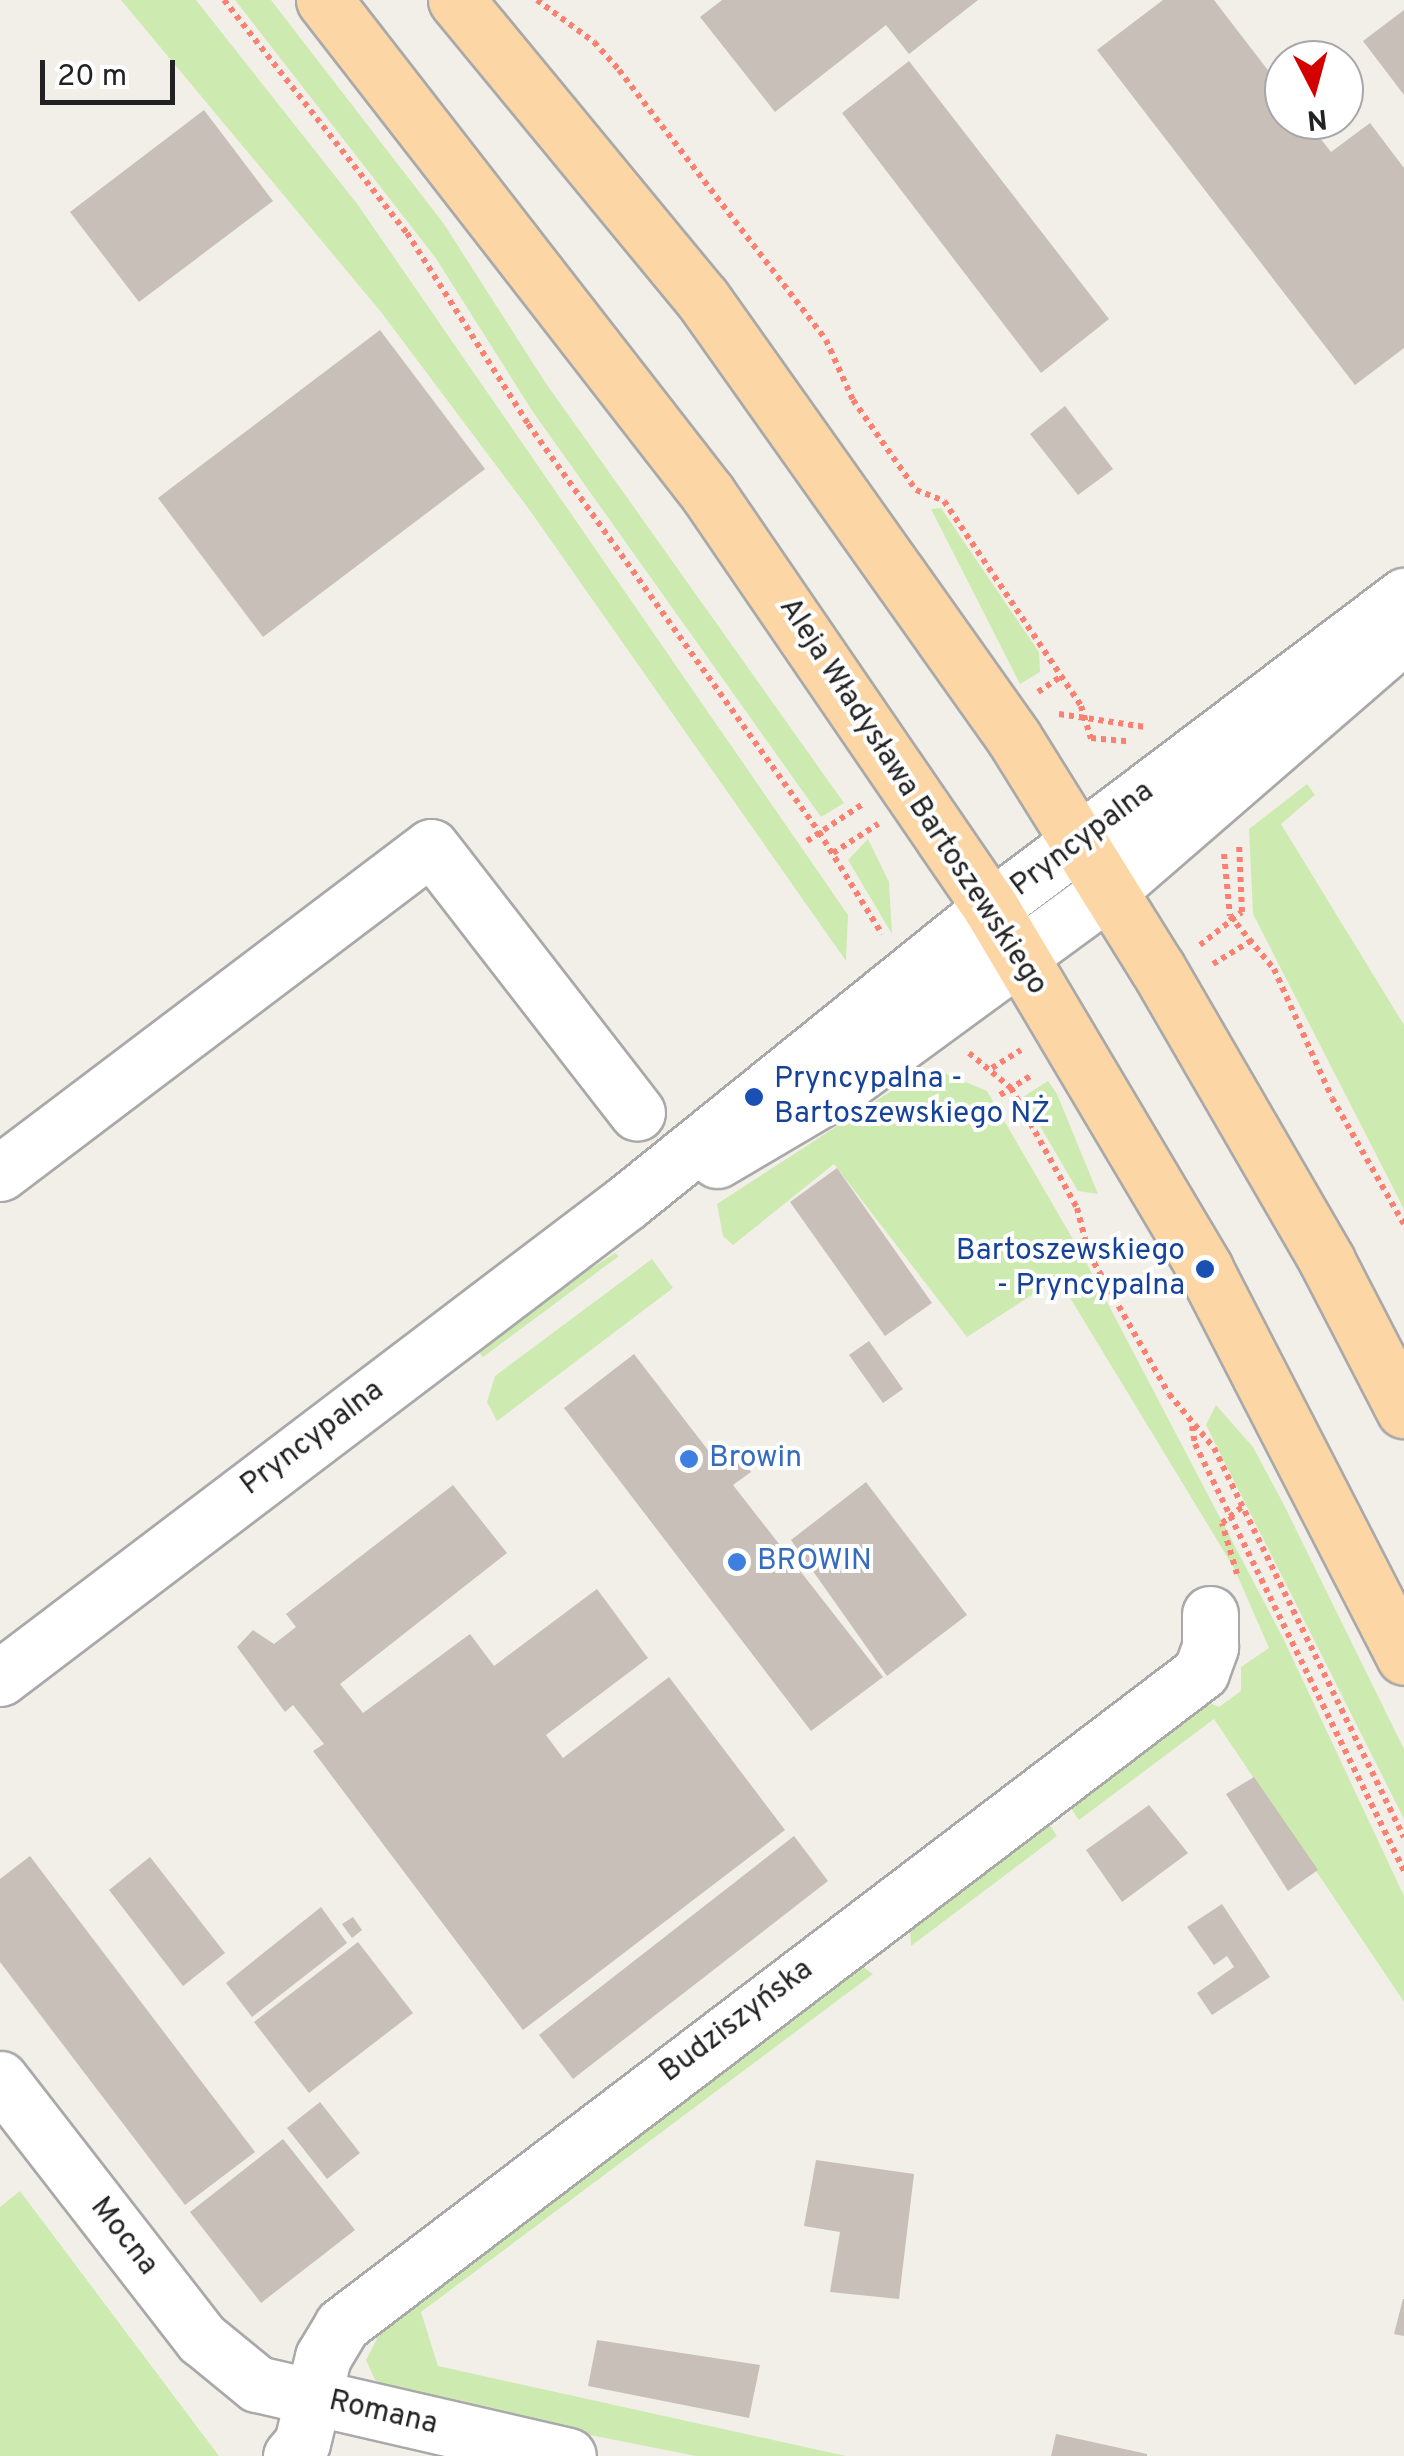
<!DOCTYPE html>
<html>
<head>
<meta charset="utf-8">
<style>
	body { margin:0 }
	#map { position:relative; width:1404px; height:2456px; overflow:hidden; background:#f2efe9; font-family:Overpass,sans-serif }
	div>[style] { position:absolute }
	.grass>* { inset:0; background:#cdebb0 }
	.building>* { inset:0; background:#c7bfb8 }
	.path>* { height:6px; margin-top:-3px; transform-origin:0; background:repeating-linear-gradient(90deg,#fa8072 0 5px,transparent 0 10px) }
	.roads { filter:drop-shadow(2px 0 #a9a9a9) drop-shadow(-2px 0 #a9a9a9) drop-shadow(0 2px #a9a9a9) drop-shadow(0 -2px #a9a9a9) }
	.minor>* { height:55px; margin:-27.5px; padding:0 27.5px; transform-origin:27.5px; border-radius:27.5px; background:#fff }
	.major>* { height:55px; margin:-27.5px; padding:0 27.5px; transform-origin:27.5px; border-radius:27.5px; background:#fcd6a4 }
	.dots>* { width:28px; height:28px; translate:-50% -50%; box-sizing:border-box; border:5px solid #fff; border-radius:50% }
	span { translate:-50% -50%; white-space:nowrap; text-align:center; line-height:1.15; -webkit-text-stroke:8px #fff; paint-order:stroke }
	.street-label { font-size:30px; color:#222 }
	.transit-label { font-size:30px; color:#164399 }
	.left { translate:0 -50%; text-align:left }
	.right { translate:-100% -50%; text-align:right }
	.shop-label { font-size:30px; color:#366cbe }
	.north { position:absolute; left:1264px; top:40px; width:100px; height:100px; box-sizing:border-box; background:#fff; border:2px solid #a7a7a7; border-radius:50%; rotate:174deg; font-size:28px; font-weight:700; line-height:40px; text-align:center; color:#222 }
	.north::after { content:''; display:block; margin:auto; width:35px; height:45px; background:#d40000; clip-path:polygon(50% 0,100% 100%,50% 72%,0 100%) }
	.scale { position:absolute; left:40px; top:60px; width:135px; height:45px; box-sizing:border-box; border:5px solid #222; border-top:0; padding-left:12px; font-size:30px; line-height:35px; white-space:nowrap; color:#222; -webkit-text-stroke:8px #fff; paint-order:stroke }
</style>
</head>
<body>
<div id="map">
	<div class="grass">
		<i style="clip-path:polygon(121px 0,196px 0,358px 205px,848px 915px,846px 961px,531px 512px,381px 312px)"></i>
		<i style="clip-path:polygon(235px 0,271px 0,444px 224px,545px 382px,844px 803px,821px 817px,533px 412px,435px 257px)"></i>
		<i style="clip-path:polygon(941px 508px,1039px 652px,1040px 672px,1020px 684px,931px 509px)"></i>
		<i style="clip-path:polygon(1307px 784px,1315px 795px,1281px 824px,1404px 1025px,1404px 1209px,1253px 914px,1249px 829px)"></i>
		<i style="clip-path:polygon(868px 839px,889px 882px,892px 934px,848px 860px)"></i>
		<i style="clip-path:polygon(942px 1072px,987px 1091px,1085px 1260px,1284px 1640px,1404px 1896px,1404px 2002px,1214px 1719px,1079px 1820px,1065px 1800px,1205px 1701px,1219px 1707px,1241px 1691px,1241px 1667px,1269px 1648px,1234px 1568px,1058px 1278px,967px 1337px,834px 1164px,733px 1245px,723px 1236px,717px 1204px,916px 1075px)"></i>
		<i style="clip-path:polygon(1048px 1081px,1057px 1094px,1098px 1194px,1078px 1191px,1023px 1097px)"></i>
		<i style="clip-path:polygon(615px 1253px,619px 1256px,483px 1357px,473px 1345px)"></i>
		<i style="clip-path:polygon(652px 1259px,673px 1288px,497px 1421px,487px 1402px,495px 1376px)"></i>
		<i style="clip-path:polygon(1216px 1405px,1253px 1447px,1282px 1501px,1404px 1749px,1404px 1819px,1206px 1425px)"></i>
		<i style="clip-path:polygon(1045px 1818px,1057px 1836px,911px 1946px,910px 1927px)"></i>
		<i style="clip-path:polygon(860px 1965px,873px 1974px,421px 2312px,438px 2366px,846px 2456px,696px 2456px,408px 2399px,375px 2380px,366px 2360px,386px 2321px)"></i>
		<i style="clip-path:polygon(20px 2191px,219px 2456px,0 2456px,0 2207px)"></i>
	</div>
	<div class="building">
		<i style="clip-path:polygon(722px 0,978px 0,909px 54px,886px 25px,775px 112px,700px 17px)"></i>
		<i style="clip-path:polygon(1163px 0,1214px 0,1284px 91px,1284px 120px,1306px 120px,1331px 152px,1370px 123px,1404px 168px,1404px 348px,1355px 385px,1097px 50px)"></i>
		<i style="clip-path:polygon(1404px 10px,1404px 95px,1363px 41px)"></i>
		<i style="clip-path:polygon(909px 61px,1109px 319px,1041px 373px,842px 113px)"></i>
		<i style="clip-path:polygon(204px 110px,273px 201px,139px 302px,70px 212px)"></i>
		<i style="clip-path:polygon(380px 330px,485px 469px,263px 637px,158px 498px)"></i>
		<i style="clip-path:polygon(1065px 406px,1113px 469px,1078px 495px,1030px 434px)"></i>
		<i style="clip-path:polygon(837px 1168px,932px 1303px,885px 1336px,790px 1202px)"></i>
		<i style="clip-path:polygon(869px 1341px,903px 1389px,883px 1403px,849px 1355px)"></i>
		<i style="clip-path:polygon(634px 1354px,714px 1458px,731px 1446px,751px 1472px,733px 1485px,883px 1677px,811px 1731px,564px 1408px)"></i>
		<i style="clip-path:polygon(866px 1482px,967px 1615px,887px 1676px,791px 1540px)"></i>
		<i style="clip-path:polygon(453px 1485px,507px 1553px,340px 1684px,363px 1713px,470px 1634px,494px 1666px,597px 1589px,648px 1658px,546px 1735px,563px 1758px,669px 1677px,785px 1830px,523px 2030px,313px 1751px,324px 1744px,293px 1705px,285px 1712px,237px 1647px,253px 1630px,274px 1644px,296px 1627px,286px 1614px)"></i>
		<i style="clip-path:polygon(1254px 1777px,1318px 1870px,1288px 1891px,1226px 1794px)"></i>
		<i style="clip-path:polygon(1149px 1805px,1188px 1853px,1122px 1902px,1086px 1850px)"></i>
		<i style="clip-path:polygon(794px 1836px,828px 1881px,573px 2079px,539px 2035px)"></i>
		<i style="clip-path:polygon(30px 1856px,255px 2152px,185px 2205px,0 1962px,0 1879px)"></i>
		<i style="clip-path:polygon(150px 1857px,225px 1953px,183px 1986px,109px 1890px)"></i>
		<i style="clip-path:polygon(1222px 1904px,1270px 1977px,1212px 2015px,1197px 1993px,1234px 1967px,1227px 1956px,1214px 1965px,1187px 1927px)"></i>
		<i style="clip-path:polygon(321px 1907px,347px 1943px,252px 2017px,226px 1983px)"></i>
		<i style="clip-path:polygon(353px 1917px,362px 1930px,352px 1938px,342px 1924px)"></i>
		<i style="clip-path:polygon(358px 1942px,413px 2013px,309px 2093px,254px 2022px)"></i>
		<i style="clip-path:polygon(320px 2102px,360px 2153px,327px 2179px,287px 2128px)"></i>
		<i style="clip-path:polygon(283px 2139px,355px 2230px,261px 2303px,190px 2212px)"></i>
		<i style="clip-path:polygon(816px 2160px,914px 2174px,899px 2299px,830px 2292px,840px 2232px,804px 2226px)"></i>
		<i style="clip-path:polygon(1403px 2299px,1404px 2299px,1404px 2336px,1394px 2334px)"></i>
		<i style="clip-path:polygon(597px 2340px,760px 2365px,749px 2418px,588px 2386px)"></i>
		<i style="clip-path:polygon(1056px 2434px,1147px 2454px,1147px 2456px,1051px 2456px)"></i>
	</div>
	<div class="path">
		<i style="left:224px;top:0;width:296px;rotate:51.9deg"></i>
		<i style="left:407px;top:233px;width:226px;rotate:57.6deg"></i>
		<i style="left:528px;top:424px;width:501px;rotate:54.5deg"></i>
		<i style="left:819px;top:832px;width:120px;rotate:58.3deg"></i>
		<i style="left:537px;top:0;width:71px;rotate:36.4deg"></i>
		<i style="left:594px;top:42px;width:38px;rotate:48deg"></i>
		<i style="left:619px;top:70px;width:340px;rotate:52.5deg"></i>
		<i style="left:826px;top:340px;width:66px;rotate:65.8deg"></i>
		<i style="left:853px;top:400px;width:110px;rotate:55deg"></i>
		<i style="left:916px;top:490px;width:30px;rotate:21deg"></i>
		<i style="left:944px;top:501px;width:247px;rotate:56.2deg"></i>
		<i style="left:1081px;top:706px;width:34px;rotate:73deg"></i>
		<i style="left:1091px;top:738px;width:36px;rotate:5deg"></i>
		<i style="left:1038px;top:692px;width:29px;rotate:-34deg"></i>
		<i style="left:1059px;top:714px;width:87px;rotate:8.6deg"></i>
		<i style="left:807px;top:841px;width:67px;rotate:-33.5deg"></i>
		<i style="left:833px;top:853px;width:54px;rotate:-32.8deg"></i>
		<i style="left:1224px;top:854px;width:62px;rotate:84.5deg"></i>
		<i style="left:1230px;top:916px;width:69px;rotate:50.3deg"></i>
		<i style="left:1274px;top:969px;width:141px;rotate:65.8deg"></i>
		<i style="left:1332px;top:1098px;width:145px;rotate:60.3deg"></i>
		<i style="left:1200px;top:945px;width:53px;rotate:-38.2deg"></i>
		<i style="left:1242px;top:912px;width:68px;rotate:-92.5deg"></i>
		<i style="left:1213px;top:964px;width:48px;rotate:-31.4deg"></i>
		<i style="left:969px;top:1053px;width:55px;rotate:39.8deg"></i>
		<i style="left:1011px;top:1088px;width:137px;rotate:61.2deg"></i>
		<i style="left:1077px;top:1208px;width:48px;rotate:75.4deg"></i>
		<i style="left:1089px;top:1254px;width:161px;rotate:60.3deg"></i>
		<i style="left:1169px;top:1394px;width:70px;rotate:50.2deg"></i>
		<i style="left:1214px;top:1448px;width:433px;rotate:64deg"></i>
		<i style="left:992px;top:1068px;width:34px;rotate:-32deg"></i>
		<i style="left:1000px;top:1095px;width:38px;rotate:-32deg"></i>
		<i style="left:1192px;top:1426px;width:18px;rotate:81deg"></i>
		<i style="left:1195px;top:1444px;width:475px;rotate:63.9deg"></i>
		<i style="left:1237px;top:1574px;width:53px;rotate:-106.4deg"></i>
		<i style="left:1222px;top:1523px;width:27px;rotate:-39deg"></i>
	</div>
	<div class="roads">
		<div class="minor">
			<i style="left:717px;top:1160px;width:138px;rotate:-30.5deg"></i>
			<i style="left:836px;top:1090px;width:336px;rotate:-36.2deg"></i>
			<i style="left:1107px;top:892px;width:393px;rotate:-40.9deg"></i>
			<i style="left:0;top:1173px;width:540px;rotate:-37.1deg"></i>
			<i style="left:431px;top:847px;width:336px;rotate:52.2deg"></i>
			<i style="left:0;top:1678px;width:787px;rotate:-37.2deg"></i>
			<i style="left:627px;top:1202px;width:468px;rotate:-38.9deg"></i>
			<i style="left:991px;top:908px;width:518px;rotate:-37.07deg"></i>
			<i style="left:0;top:2079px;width:329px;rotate:52.2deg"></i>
			<i style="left:202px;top:2339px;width:71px;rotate:39.3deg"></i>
			<i style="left:257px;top:2384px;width:319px;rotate:13deg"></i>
			<i style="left:291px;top:2456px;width:17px;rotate:-50deg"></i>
			<i style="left:302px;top:2443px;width:89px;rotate:-76.3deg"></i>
			<i style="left:323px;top:2357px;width:37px;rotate:-59deg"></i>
			<i style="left:342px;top:2325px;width:1079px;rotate:-37.24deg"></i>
			<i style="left:1201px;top:1672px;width:27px;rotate:-70deg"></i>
			<i style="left:1210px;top:1647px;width:33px;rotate:-90deg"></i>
		</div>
		<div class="major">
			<i style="left:324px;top:0;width:626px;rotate:52.14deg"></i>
			<i style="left:708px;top:494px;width:501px;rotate:55.64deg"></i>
			<i style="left:991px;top:908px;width:420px;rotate:59.3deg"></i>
			<i style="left:1205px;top:1269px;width:436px;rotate:62.8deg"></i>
			<i style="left:456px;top:0;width:386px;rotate:50.5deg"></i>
			<i style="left:702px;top:298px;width:539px;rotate:54.66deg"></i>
			<i style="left:1014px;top:738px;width:272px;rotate:58.1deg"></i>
			<i style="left:1158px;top:969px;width:337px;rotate:59.9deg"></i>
			<i style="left:1327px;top:1261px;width:168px;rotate:62.7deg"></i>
		</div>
	</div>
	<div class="dots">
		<i style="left:754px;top:1097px;background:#1a4fb4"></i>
		<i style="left:1205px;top:1269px;background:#1a4fb4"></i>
		<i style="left:689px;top:1459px;background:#3f7fe0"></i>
		<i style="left:737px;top:1562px;background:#3f7fe0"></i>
	</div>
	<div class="street-label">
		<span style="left:912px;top:797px;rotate:57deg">Aleja Władysława Bartoszewskiego</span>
		<span style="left:1083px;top:840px;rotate:-37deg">Pryncypalna</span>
		<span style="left:313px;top:1439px;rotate:-37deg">Pryncypalna</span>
		<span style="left:737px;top:2022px;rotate:-37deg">Budziszyńska</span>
		<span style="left:123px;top:2237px;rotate:52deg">Mocna</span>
		<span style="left:383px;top:2414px;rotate:13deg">Romana</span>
	</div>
	<div class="transit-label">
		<span class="left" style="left:774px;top:1097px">Pryncypalna -<br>Bartoszewskiego NŻ</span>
		<span class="right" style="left:1185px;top:1269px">Bartoszewskiego<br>- Pryncypalna</span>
	</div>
	<div class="shop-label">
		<span class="left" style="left:709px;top:1459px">Browin</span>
		<span class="left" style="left:757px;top:1562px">BROWIN</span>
	</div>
	<div class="north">N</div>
	<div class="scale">20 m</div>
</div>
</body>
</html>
